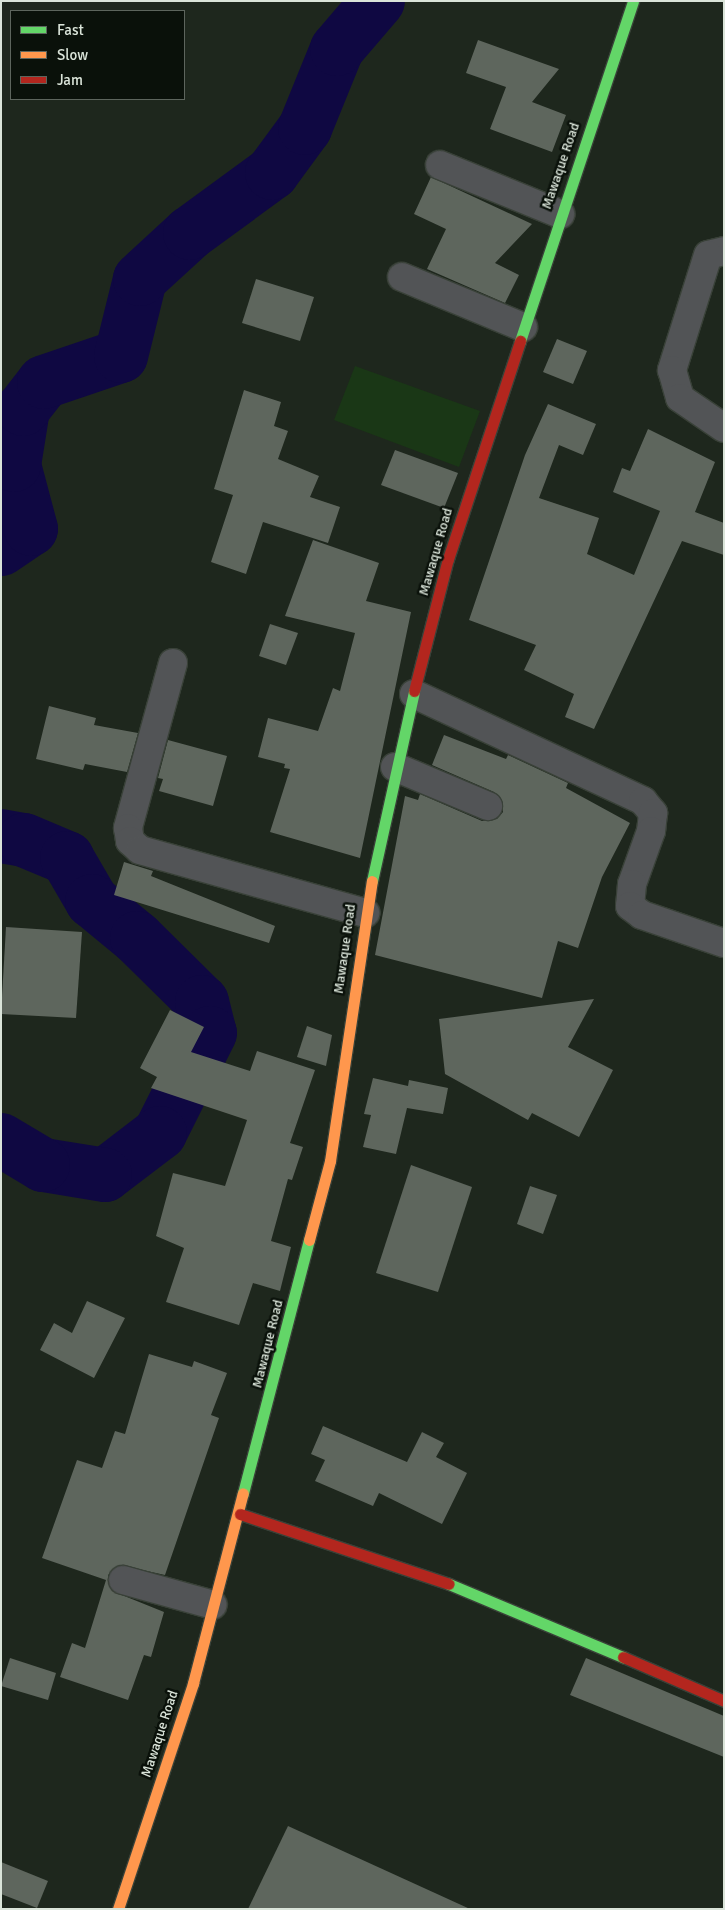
<!DOCTYPE html>
<html>
<head>
<meta charset="utf-8">
<style>
	body { margin:0 }
	#map { position:relative; width:725px; height:1910px; overflow:hidden; background:#1e271d; font-family:Signika,sans-serif }
	div>[style] { position:absolute }
	.green>* { inset:0; background:#1a3716 }
	.river>* { height:54px; margin:-27px; padding:0 27px; transform-origin:27px; border-radius:27px; background:#0f0842 }
	.building>* { inset:0; background:#5e665d }
	.roads { filter:drop-shadow(1px 0 #394138) drop-shadow(-1px 0 #394138) drop-shadow(0 1px #394138) drop-shadow(0 -1px #394138) }
	.street>* { height:28px; margin:-14px; padding:0 14px; transform-origin:14px; border-radius:14px; background:#525456 }
	.fast>* { height:11px; margin:-5.5px; padding:0 5.5px; transform-origin:5.5px; border-radius:5.5px; background:#63d668 }
	.slow>* { height:11px; margin:-5.5px; padding:0 5.5px; transform-origin:5.5px; border-radius:5.5px; background:#ff974d }
	.jam>* { height:11px; margin:-5.5px; padding:0 5.5px; transform-origin:5.5px; border-radius:5.5px; background:#b3261e }
	span { translate:-50% -50%; white-space:nowrap; text-align:center; line-height:1.15; -webkit-text-stroke:5px #0a110a; paint-order:stroke }
	.street-label { font-size:14px; color:#dae4d9 }
	.frame { position:absolute; inset:0; border:2px solid #dae4d9; pointer-events:none }
	.legend { position:absolute; left:10px; top:10px; width:175px; height:90px; box-sizing:border-box; background:#0a110a; border:1px solid #5d655d; margin:0; padding:6px 9px; list-style:none; font-size:15px; color:#dae4d9 }
	.legend li { display:flex; align-items:center; gap:10px; height:25px }
	.legend b { width:25px; border:1px solid #5d655d }
</style>
</head>
<body>
<div id="map">
	<div class="green">
		<i style="clip-path:polygon(355px 366px,480px 411px,459px 467px,334px 420px)"></i>
	</div>
	<div class="river">
		<i style="left:1px;top:549px;width:36px;rotate:-34deg"></i>
		<i style="left:31px;top:529px;width:66px;rotate:-104.9deg"></i>
		<i style="left:14px;top:465px;width:57px;rotate:-80.9deg"></i>
		<i style="left:23px;top:409px;width:34px;rotate:-52deg"></i>
		<i style="left:44px;top:382px;width:81px;rotate:-18.7deg"></i>
		<i style="left:121px;top:356px;width:79px;rotate:-76.1deg"></i>
		<i style="left:140px;top:279px;width:68px;rotate:-42.6deg"></i>
		<i style="left:190px;top:233px;width:102px;rotate:-36.2deg"></i>
		<i style="left:272px;top:173px;width:56px;rotate:-53.7deg"></i>
		<i style="left:305px;top:128px;width:85px;rotate:-67.9deg"></i>
		<i style="left:337px;top:49px;width:63px;rotate:-49.5deg"></i>
		<i style="left:1px;top:836px;width:23px;rotate:10deg"></i>
		<i style="left:24px;top:840px;width:47px;rotate:22.7deg"></i>
		<i style="left:67px;top:858px;width:50px;rotate:59.8deg"></i>
		<i style="left:92px;top:901px;width:58px;rotate:39.4deg"></i>
		<i style="left:137px;top:938px;width:91px;rotate:44.6deg"></i>
		<i style="left:202px;top:1002px;width:32px;rotate:76deg"></i>
		<i style="left:210px;top:1033px;width:112px;rotate:116.6deg"></i>
		<i style="left:160px;top:1133px;width:69px;rotate:142.6deg"></i>
		<i style="left:105px;top:1175px;width:63px;rotate:-170.8deg"></i>
		<i style="left:43px;top:1165px;width:49px;rotate:-149.2deg"></i>
	</div>
	<div class="building">
		<i style="clip-path:polygon(478px 40px,559px 69px,532px 102px,566px 115px,552px 152px,490px 129px,506px 87px,466px 73px)"></i>
		<i style="clip-path:polygon(431px 177px,532px 224px,495px 263px,519px 275px,505px 303px,427px 269px,446px 229px,414px 214px)"></i>
		<i style="clip-path:polygon(256px 279px,314px 297px,300px 341px,242px 323px)"></i>
		<i style="clip-path:polygon(557px 339px,587px 351px,573px 384px,543px 372px)"></i>
		<i style="clip-path:polygon(244px 390px,281px 402px,274px 426px,288px 431px,278px 459px,319px 476px,310px 497px,340px 507px,328px 543px,263px 522px,246px 574px,211px 562px,233px 495px,214px 489px)"></i>
		<i style="clip-path:polygon(548px 404px,596px 424px,583px 455px,559px 445px,539px 498px,599px 518px,587px 554px,634px 575px,660px 511px,613px 492px,622px 468px,630px 471px,648px 429px,715px 462px,695px 512px,724px 523px,724px 555px,682px 541px,594px 729px,565px 717px,574px 694px,524px 670px,536px 645px,469px 620px,525px 455px)"></i>
		<i style="clip-path:polygon(395px 450px,458px 473px,444px 508px,381px 485px)"></i>
		<i style="clip-path:polygon(313px 540px,379px 563px,366px 601px,411px 612px,360px 858px,270px 832px,290px 769px,284px 768px,285px 764px,258px 757px,268px 718px,318px 731px,333px 688px,340px 691px,355px 633px,285px 616px)"></i>
		<i style="clip-path:polygon(270px 624px,298px 633px,286px 665px,259px 656px)"></i>
		<i style="clip-path:polygon(49px 706px,96px 718px,94px 725px,138px 733px,127px 772px,85px 764px,83px 770px,36px 759px)"></i>
		<i style="clip-path:polygon(444px 735px,506px 759px,508px 755px,568px 783px,566px 788px,630px 823px,602px 877px,578px 948px,558px 941px,542px 998px,375px 955px,405px 796px,418px 800px,420px 794px,482px 821px,497px 819px,503px 812px,503px 804px,494px 792px,432px 765px)"></i>
		<i style="clip-path:polygon(168px 740px,227px 756px,213px 806px,159px 791px,163px 779px,158px 778px)"></i>
		<i style="clip-path:polygon(124px 862px,153px 871px,151px 876px,275px 926px,269px 943px,114px 895px)"></i>
		<i style="clip-path:polygon(6px 927px,82px 932px,76px 1018px,1px 1014px)"></i>
		<i style="clip-path:polygon(594px 999px,568px 1047px,613px 1070px,579px 1137px,532px 1113px,528px 1120px,445px 1074px,439px 1019px)"></i>
		<i style="clip-path:polygon(170px 1010px,204px 1027px,191px 1052px,250px 1071px,257px 1051px,315px 1070px,290px 1143px,303px 1147px,292px 1180px,288px 1179px,271px 1241px,291px 1247px,280px 1291px,253px 1283px,239px 1325px,166px 1302px,184px 1248px,156px 1236px,173px 1173px,225px 1186px,247px 1120px,151px 1088px,157px 1077px,140px 1068px)"></i>
		<i style="clip-path:polygon(307px 1026px,332px 1035px,326px 1066px,297px 1057px)"></i>
		<i style="clip-path:polygon(373px 1078px,408px 1086px,409px 1080px,448px 1088px,443px 1114px,407px 1108px,396px 1154px,363px 1147px,371px 1115px,364px 1114px)"></i>
		<i style="clip-path:polygon(411px 1165px,472px 1187px,438px 1292px,376px 1273px)"></i>
		<i style="clip-path:polygon(530px 1186px,557px 1195px,543px 1234px,517px 1224px)"></i>
		<i style="clip-path:polygon(87px 1301px,125px 1318px,94px 1378px,40px 1350px,54px 1323px,72px 1333px)"></i>
		<i style="clip-path:polygon(149px 1354px,192px 1367px,194px 1361px,227px 1373px,211px 1415px,219px 1418px,165px 1575px,120px 1565px,108px 1575px,112px 1591px,164px 1612px,151px 1657px,144px 1655px,128px 1700px,60px 1677px,72px 1643px,85px 1648px,106px 1580px,42px 1558px,77px 1460px,102px 1468px,115px 1431px,125px 1434px)"></i>
		<i style="clip-path:polygon(323px 1426px,407px 1462px,422px 1432px,444px 1443px,436px 1457px,467px 1473px,442px 1524px,379px 1493px,373px 1506px,315px 1481px,325px 1460px,311px 1454px)"></i>
		<i style="clip-path:polygon(10px 1658px,56px 1673px,48px 1700px,1px 1686px)"></i>
		<i style="clip-path:polygon(586px 1658px,724px 1716px,724px 1757px,570px 1695px)"></i>
		<i style="clip-path:polygon(288px 1826px,470px 1909px,248px 1909px)"></i>
		<i style="clip-path:polygon(1px 1862px,48px 1881px,37px 1908px,1px 1894px)"></i>
	</div>
	<div class="roads">
		<div class="street">
			<i style="left:440px;top:165px;width:130px;rotate:22.2deg"></i>
			<i style="left:724px;top:251px;width:16px;rotate:166deg"></i>
			<i style="left:708px;top:255px;width:121px;rotate:107.4deg"></i>
			<i style="left:672px;top:370px;width:29px;rotate:74deg"></i>
			<i style="left:680px;top:398px;width:53px;rotate:34.3deg"></i>
			<i style="left:402px;top:277px;width:131px;rotate:22.5deg"></i>
			<i style="left:173px;top:663px;width:171px;rotate:105.3deg"></i>
			<i style="left:128px;top:828px;width:13px;rotate:81deg"></i>
			<i style="left:130px;top:841px;width:13px;rotate:42deg"></i>
			<i style="left:140px;top:850px;width:234px;rotate:15.6deg"></i>
			<i style="left:414px;top:694px;width:253px;rotate:25deg"></i>
			<i style="left:643px;top:801px;width:16px;rotate:50deg"></i>
			<i style="left:653px;top:813px;width:18px;rotate:96deg"></i>
			<i style="left:651px;top:831px;width:56px;rotate:109.7deg"></i>
			<i style="left:632px;top:884px;width:22px;rotate:95deg"></i>
			<i style="left:630px;top:906px;width:15px;rotate:37deg"></i>
			<i style="left:642px;top:915px;width:87px;rotate:18.9deg"></i>
			<i style="left:395px;top:767px;width:101px;rotate:22.8deg"></i>
			<i style="left:123px;top:1580px;width:93px;rotate:15.5deg"></i>
		</div>
		<div class="fast">
			<i style="left:520px;top:341px;width:358px;rotate:-71.6deg"></i>
			<i style="left:372px;top:881px;width:195px;rotate:-77.5deg"></i>
			<i style="left:243px;top:1493px;width:261px;rotate:-75.4deg"></i>
			<i style="left:449px;top:1584px;width:189px;rotate:22.8deg"></i>
		</div>
		<div class="slow">
			<i style="left:309px;top:1240px;width:82px;rotate:-75.1deg"></i>
			<i style="left:330px;top:1161px;width:283px;rotate:-81.5deg"></i>
			<i style="left:118px;top:1909px;width:238px;rotate:-71.6deg"></i>
			<i style="left:193px;top:1683px;width:196px;rotate:-75.3deg"></i>
		</div>
		<div class="jam">
			<i style="left:414px;top:691px;width:136px;rotate:-75.6deg"></i>
			<i style="left:448px;top:559px;width:230px;rotate:-71.7deg"></i>
			<i style="left:240px;top:1514px;width:220px;rotate:18.5deg"></i>
			<i style="left:623px;top:1657px;width:110px;rotate:23.5deg"></i>
		</div>
	</div>
	<div class="street-label">
		<span style="left:561px;top:166px;rotate:-71deg">Mawaque Road</span>
		<span style="left:436px;top:552px;rotate:-74deg">Mawaque Road</span>
		<span style="left:345px;top:949px;rotate:-82deg">Mawaque Road</span>
		<span style="left:268px;top:1344px;rotate:-76deg">Mawaque Road</span>
		<span style="left:160px;top:1734px;rotate:-72deg">Mawaque Road</span>
	</div>
	<div class="frame"></div>
	<ul class="legend">
	<li><b style="height:6px;background:#63d668"></b>Fast</li>
	<li><b style="height:6px;background:#ff974d"></b>Slow</li>
	<li><b style="height:6px;background:#b3261e"></b>Jam</li>
	</ul>
</div>
</body>
</html>
